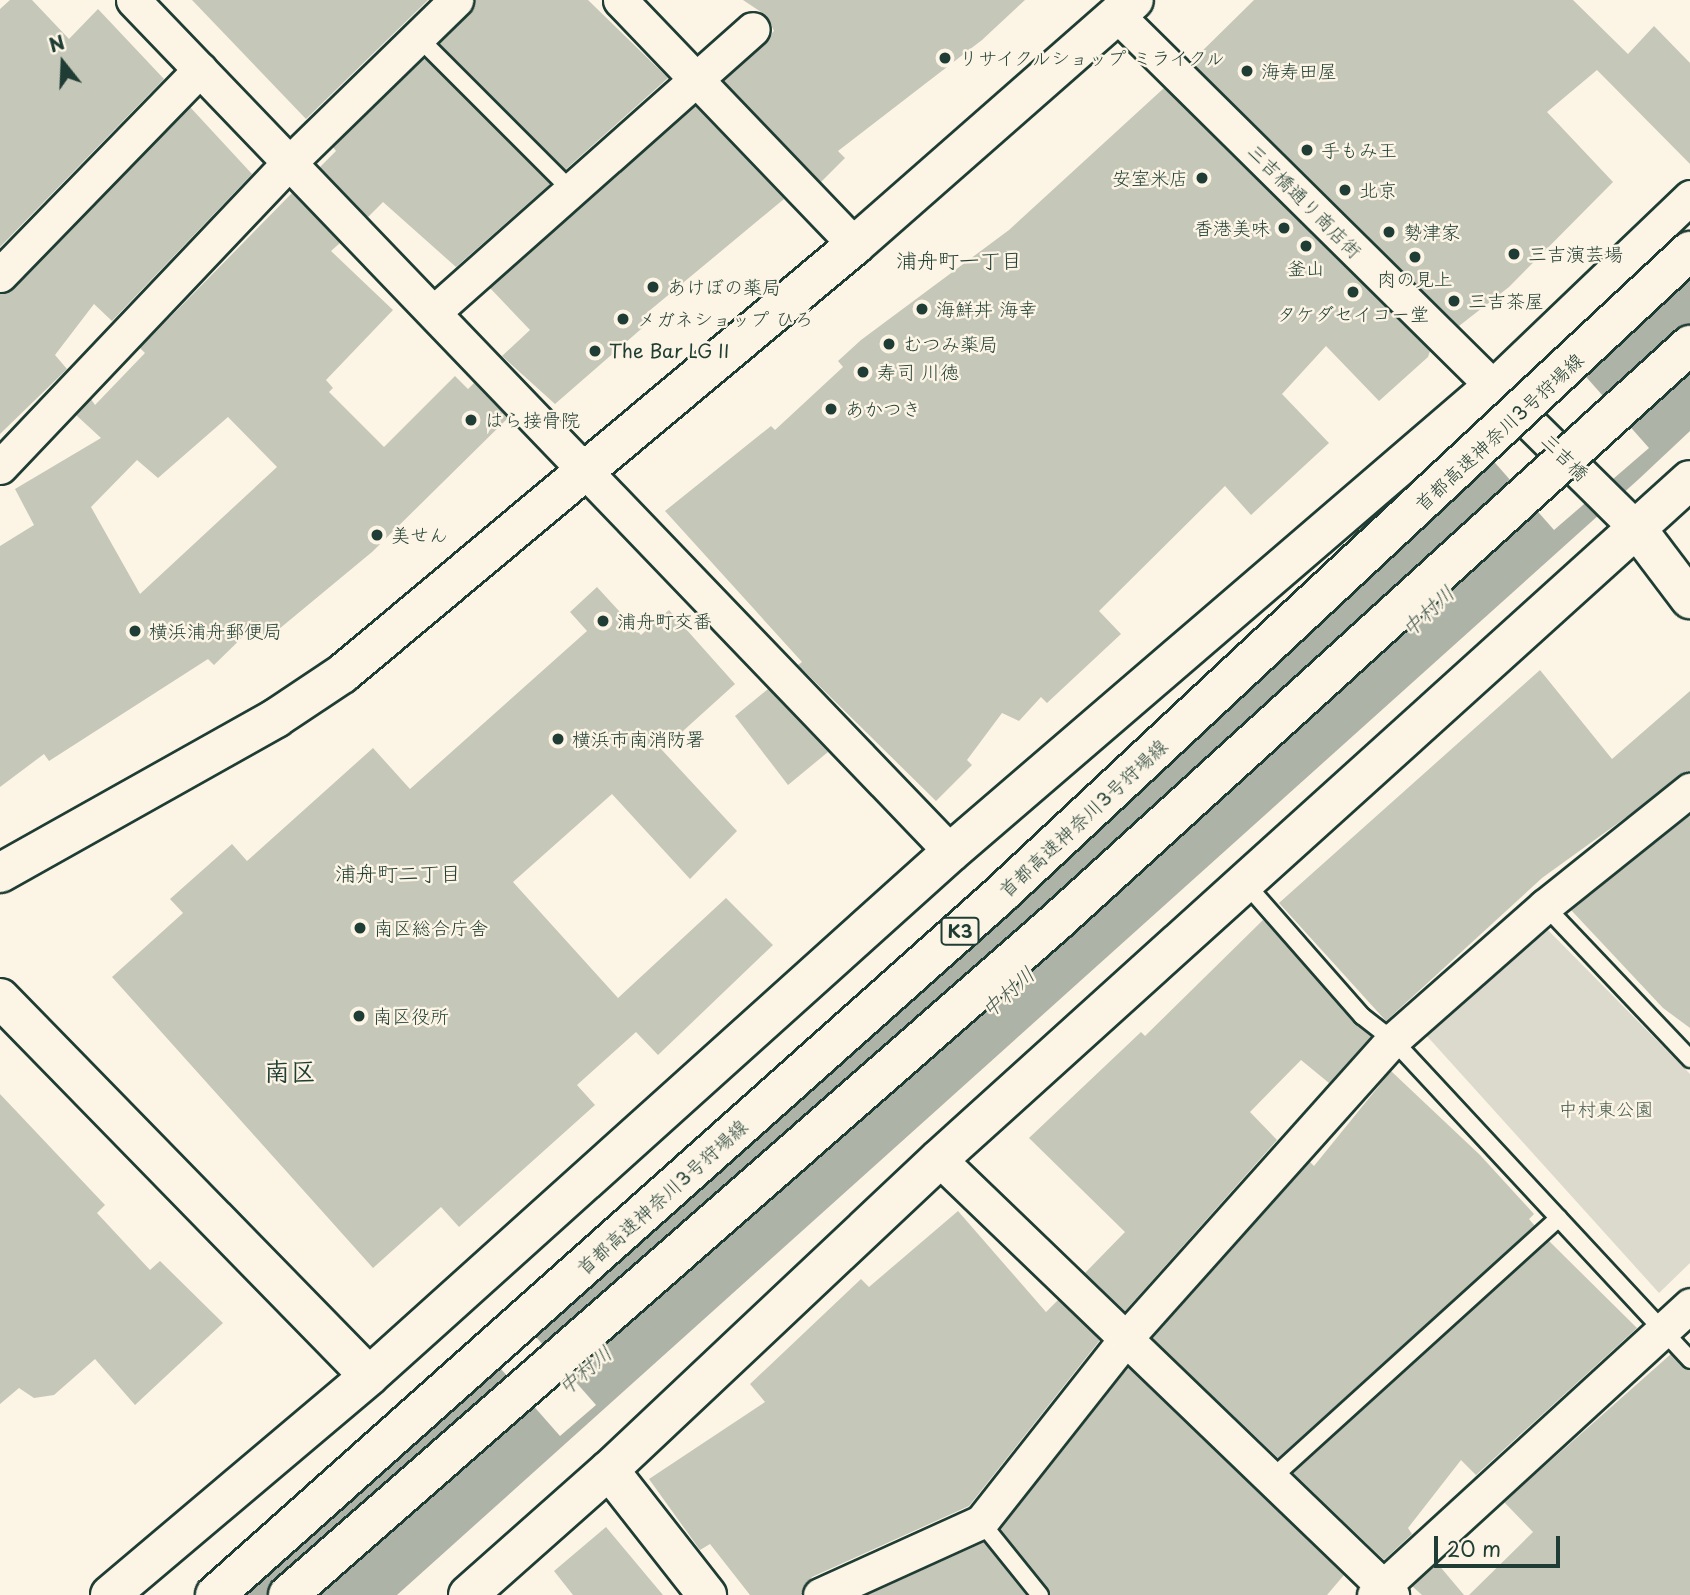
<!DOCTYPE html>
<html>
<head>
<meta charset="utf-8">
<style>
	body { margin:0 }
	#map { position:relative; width:1690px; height:1595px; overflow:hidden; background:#fcf5e5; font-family:"Playpen Sans","Klee One",sans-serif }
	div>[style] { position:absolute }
	.green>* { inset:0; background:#dcdacc }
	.water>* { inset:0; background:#aeb3a7 }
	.pier>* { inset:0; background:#fcf5e5 }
	.building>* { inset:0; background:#c5c7b9 }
	.roads { filter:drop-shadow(2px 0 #1f3d34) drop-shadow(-2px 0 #1f3d34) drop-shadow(0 2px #1f3d34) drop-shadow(0 -2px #1f3d34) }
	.service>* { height:16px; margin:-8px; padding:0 8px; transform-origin:8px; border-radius:8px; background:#fcf5e5 }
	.minor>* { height:33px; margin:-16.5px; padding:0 16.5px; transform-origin:16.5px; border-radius:16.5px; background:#fcf5e5 }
	.tertiary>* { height:38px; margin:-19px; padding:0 19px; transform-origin:19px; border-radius:19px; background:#fcf5e5 }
	.primary>* { height:38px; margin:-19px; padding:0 19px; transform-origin:19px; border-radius:19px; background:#fcf5e5 }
	.bridges { filter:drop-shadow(2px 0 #1f3d34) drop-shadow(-2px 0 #1f3d34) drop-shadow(0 2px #1f3d34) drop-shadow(0 -2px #1f3d34) }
	.motorway-bridge>* { height:38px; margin:-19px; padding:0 19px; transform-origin:19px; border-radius:19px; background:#fcf5e5 }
	.dots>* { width:19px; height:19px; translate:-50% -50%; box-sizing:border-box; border:4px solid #fcf5e5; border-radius:50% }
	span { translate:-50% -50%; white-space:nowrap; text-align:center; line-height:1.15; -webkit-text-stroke:5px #fcf5e5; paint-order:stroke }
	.shield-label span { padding:2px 5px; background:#fcf5e5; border:2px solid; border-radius:5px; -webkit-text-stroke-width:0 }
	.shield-label { font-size:18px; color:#1f3d34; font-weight:700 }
	.poi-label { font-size:19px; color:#1f3d34 }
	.left { translate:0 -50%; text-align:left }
	.right { translate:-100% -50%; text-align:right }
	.street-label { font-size:19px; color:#1f3d34 }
	.park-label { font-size:19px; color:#455c52 }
	.neighbourhood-label { font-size:21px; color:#1f3d34 }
	.water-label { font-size:21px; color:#435a51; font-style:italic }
	.district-label { font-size:26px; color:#1f3d34; font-weight:700 }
	.north { position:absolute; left:28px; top:28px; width:70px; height:70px; -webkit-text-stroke:5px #fcf5e5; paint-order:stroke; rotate:342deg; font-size:19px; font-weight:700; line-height:28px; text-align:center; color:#1f3d34 }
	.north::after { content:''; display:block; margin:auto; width:24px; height:32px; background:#1f3d34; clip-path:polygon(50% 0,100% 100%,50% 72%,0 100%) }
	.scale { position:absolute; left:1434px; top:1536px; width:126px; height:32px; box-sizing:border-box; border:4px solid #1f3d34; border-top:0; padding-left:9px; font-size:21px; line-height:24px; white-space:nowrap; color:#1f3d34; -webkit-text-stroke:5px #fcf5e5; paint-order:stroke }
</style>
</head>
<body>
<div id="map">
	<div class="green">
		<i style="clip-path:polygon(1544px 926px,1690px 1074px,1690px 1263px,1659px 1293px,1426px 1035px)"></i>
	</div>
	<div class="water">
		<i style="clip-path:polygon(1690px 252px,1690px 431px,1640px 478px,397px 1595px,201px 1595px)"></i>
	</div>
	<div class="pier">
		<i style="clip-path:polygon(1572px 361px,1649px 448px,1554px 530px,1482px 448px)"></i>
		<i style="clip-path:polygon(514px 1312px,596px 1405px,560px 1436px,479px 1344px)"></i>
	</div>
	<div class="building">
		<i style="clip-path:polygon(10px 0,32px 0,69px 39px,98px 9px,164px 79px,0 247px,0 9px)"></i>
		<i style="clip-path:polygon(192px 0,428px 0,306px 119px)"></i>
		<i style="clip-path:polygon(475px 0,588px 0,668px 78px,565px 170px,439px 43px,469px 14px)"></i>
		<i style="clip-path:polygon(743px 0,1025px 0,982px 40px,838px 151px,845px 158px,821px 182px,724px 81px,774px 31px,767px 16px)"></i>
		<i style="clip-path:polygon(1254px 0,1573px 0,1628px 54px,1654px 26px,1690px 63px,1690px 164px,1597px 70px,1547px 112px,1613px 182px,1509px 287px,1459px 326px,1191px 62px)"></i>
		<i style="clip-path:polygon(424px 58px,550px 184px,456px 267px,383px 202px,368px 217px,320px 167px,336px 151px,333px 147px)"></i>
		<i style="clip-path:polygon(1164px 88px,1430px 351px,1428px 357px,1379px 401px,1326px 346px,1282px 394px,1329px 443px,1251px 515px,1225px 486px,1099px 611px,1121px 634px,1047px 703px,1041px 697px,1019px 721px,1002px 713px,967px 760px,972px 765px,936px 801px,798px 665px,802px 662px,665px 511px,771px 426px,775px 430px,843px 367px,838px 361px,861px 340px,1009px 230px)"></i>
		<i style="clip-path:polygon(695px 106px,784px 199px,643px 316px,648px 323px,555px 404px,502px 356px,530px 330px,490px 288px)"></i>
		<i style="clip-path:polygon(190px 107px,252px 174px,112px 321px,94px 304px,55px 355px,67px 369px,0 434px,0 294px,14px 288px)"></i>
		<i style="clip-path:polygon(evenodd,292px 193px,340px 243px,331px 251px,393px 310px,326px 380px,333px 388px,329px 392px,384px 447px,455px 376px,468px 389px,474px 383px,508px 418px,372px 552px,267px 639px,255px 625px,214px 665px,208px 659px,49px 761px,44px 754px,0 787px,0 546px,34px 525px,15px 489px,101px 438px,76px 415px,91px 399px,95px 405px,145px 353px,140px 348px,292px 193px,228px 417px,277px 467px,140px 594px,91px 507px,137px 460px,158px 478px,228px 417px)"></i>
		<i style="clip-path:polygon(597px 587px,641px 635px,669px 610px,735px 684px,662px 750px,737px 831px,690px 879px,612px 794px,513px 882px,618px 998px,726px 898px,773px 945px,658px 1055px,636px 1032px,577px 1085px,595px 1105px,459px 1227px,441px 1207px,373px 1268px,112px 977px,183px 913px,170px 899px,232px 844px,247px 861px,373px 748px,410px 789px,587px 631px,570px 612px)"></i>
		<i style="clip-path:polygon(1540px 670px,1612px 759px,1690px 691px,1690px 771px,1542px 878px,1386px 1021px,1279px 903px)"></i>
		<i style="clip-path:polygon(768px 689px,828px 752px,788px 785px,735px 716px)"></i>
		<i style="clip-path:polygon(1690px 815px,1690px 1028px,1663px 1008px,1571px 910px)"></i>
		<i style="clip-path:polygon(1263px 920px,1371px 1036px,1329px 1083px,1301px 1060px,1250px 1112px,1277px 1140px,1125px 1311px,1085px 1273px,1125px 1232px,1029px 1138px,1141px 1032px,1145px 1036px)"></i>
		<i style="clip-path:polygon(1391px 1071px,1480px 1155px,1534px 1214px,1529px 1219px,1535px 1226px,1278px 1458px,1152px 1338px,1310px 1162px,1314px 1166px)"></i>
		<i style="clip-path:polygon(0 1094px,105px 1205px,97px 1213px,150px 1270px,160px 1261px,223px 1323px,135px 1405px,95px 1359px,54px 1395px,34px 1398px,19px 1388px,0 1404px)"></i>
		<i style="clip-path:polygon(958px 1211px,1046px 1312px,1058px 1300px,1100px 1340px,969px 1506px,812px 1577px,801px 1595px,750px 1595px,710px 1544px,700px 1550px,649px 1479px,765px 1402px,750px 1384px,861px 1279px,869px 1287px)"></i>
		<i style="clip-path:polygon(1549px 1241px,1637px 1328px,1476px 1475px,1461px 1460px,1408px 1528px,1412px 1534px,1384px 1560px,1293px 1473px)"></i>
		<i style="clip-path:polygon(1671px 1354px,1690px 1370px,1690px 1595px,1469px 1595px,1533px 1532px,1504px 1502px)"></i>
		<i style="clip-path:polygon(1128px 1367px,1344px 1575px,1327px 1595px,1050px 1595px,1000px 1529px)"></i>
		<i style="clip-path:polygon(606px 1527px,652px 1582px,663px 1595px,573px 1595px,554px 1571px)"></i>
		<i style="clip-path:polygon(984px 1542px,1026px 1595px,867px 1595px)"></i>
		<i style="clip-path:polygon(1437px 1563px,1464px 1595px,1422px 1595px,1412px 1586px)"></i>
	</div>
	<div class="roads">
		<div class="service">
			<i style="left:418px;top:37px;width:219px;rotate:45deg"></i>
			<i style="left:1246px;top:884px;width:176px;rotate:48.7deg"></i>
			<i style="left:1362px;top:1016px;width:39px;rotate:38deg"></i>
			<i style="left:1393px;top:1040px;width:437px;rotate:47.1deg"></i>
			<i style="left:1545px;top:906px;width:211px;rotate:46.5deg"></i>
			<i style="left:1272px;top:1478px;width:387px;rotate:-42.2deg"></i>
			<i style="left:981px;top:1522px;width:94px;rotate:51.1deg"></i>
		</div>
		<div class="minor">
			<i style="left:133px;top:0;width:1181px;rotate:46.17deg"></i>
			<i style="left:620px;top:0;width:339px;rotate:46.2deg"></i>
			<i style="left:1118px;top:16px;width:730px;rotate:44.67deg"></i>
			<i style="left:0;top:275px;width:287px;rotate:-45.8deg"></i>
			<i style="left:434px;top:312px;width:426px;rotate:-41.6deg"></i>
			<i style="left:1493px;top:386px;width:273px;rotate:-43.8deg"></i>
			<i style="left:0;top:467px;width:418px;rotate:-46.5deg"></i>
			<i style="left:288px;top:164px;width:235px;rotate:-44.3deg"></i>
			<i style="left:939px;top:1159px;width:629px;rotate:43.9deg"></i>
			<i style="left:820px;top:1595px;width:177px;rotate:-24.4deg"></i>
			<i style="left:981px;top:1522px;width:236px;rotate:-51.7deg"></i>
			<i style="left:1127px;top:1337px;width:399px;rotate:-48.2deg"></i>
			<i style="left:1393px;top:1040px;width:203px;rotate:-41.4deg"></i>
			<i style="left:1545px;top:906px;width:186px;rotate:-38.7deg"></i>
			<i style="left:1374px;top:1595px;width:429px;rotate:-42.5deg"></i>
		</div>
		<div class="tertiary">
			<i style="left:1637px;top:529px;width:88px;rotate:52.9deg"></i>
			<i style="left:0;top:998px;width:528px;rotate:45.69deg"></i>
			<i style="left:609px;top:1470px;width:159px;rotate:51.9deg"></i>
			<i style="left:110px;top:1595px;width:339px;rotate:-40.2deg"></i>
			<i style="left:369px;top:1376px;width:783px;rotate:-42deg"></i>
			<i style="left:951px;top:852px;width:715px;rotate:-40.69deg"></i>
			<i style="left:468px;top:1595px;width:188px;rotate:-41.6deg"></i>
			<i style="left:609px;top:1470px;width:453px;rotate:-43.3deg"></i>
			<i style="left:939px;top:1159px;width:1012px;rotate:-42.12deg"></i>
		</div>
		<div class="primary">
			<i style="left:0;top:873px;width:317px;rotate:-29.3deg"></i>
			<i style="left:276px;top:718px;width:79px;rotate:-33.7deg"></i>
			<i style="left:342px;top:674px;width:669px;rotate:-39.9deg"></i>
			<i style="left:855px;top:245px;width:371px;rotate:-41.3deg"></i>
		</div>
	</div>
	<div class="bridges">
		<div class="motorway-bridge">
			<i style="left:215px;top:1595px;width:1052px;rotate:-41.72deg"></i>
			<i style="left:1000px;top:895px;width:944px;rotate:-43.03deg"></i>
			<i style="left:288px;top:1595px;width:1020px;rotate:-41.22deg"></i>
			<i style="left:1055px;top:923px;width:859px;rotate:-42.31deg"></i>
		</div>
	</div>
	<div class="dots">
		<i style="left:945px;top:58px;background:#1f3d34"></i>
		<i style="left:1247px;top:71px;background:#1f3d34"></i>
		<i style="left:1307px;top:150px;background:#1f3d34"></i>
		<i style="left:1202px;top:178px;background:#1f3d34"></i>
		<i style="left:1345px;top:190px;background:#1f3d34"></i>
		<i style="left:1284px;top:228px;background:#1f3d34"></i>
		<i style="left:1389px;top:232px;background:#1f3d34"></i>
		<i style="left:1306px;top:246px;background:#1f3d34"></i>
		<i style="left:1514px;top:254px;background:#1f3d34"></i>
		<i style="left:1415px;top:257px;background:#1f3d34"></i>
		<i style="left:653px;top:287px;background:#1f3d34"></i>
		<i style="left:1353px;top:292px;background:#1f3d34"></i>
		<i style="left:1454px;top:301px;background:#1f3d34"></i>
		<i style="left:922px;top:309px;background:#1f3d34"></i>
		<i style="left:623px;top:319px;background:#1f3d34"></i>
		<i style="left:889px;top:344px;background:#1f3d34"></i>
		<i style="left:595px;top:351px;background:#1f3d34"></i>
		<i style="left:863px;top:372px;background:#1f3d34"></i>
		<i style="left:831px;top:409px;background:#1f3d34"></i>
		<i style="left:471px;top:420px;background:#1f3d34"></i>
		<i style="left:377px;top:535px;background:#1f3d34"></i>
		<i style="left:603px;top:621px;background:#1f3d34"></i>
		<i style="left:135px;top:631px;background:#1f3d34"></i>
		<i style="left:558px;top:739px;background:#1f3d34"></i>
		<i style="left:360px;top:928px;background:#1f3d34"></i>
		<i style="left:359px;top:1016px;background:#1f3d34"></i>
	</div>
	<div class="shield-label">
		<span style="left:960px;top:931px">K3</span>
	</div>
	<div class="poi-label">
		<span class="left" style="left:959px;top:58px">リサイクルショップ ミライクル</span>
		<span class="left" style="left:1261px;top:71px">海寿田屋</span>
		<span class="left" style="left:1321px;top:150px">手もみ王</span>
		<span class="right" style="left:1188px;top:178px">安室米店</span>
		<span class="left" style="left:1359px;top:190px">北京</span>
		<span class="right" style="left:1270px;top:228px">香港美味</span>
		<span class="left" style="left:1403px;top:232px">勢津家</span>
		<span class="left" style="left:1528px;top:254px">三吉演芸場</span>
		<span style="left:1306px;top:268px">釜山</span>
		<span style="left:1415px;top:279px">肉の見上</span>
		<span class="left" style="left:667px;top:287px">あけぼの薬局</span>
		<span class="left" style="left:1468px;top:301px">三吉茶屋</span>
		<span class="left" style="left:936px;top:309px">海鮮丼 海幸</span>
		<span style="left:1353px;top:314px">タケダセイコー堂</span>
		<span class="left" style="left:637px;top:319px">メガネショップ ひろ</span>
		<span class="left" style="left:903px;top:344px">むつみ薬局</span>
		<span class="left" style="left:609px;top:351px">The Bar LG II</span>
		<span class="left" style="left:877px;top:372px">寿司 川徳</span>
		<span class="left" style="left:845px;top:409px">あかつき</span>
		<span class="left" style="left:485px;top:420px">はら接骨院</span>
		<span class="left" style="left:391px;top:535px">美せん</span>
		<span class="left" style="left:617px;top:621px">浦舟町交番</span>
		<span class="left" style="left:149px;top:631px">横浜浦舟郵便局</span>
		<span class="left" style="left:572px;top:739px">横浜市南消防署</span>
		<span class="left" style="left:374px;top:928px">南区総合庁舎</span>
		<span class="left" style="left:373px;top:1016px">南区役所</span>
	</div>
	<div class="street-label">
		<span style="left:1305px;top:201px;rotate:45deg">三吉橋通り商店街</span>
		<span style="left:1499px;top:432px;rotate:-43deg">首都高速神奈川3号狩場線</span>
		<span style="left:1565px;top:457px;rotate:45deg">三吉橋</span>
		<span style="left:1083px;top:818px;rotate:-43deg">首都高速神奈川3号狩場線</span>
		<span style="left:662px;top:1197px;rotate:-42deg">首都高速神奈川3号狩場線</span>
	</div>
	<div class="park-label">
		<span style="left:1606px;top:1109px">中村東公園</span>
	</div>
	<div class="neighbourhood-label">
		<span style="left:959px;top:259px">浦舟町一丁目</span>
		<span style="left:398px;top:872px">浦舟町二丁目</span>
	</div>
	<div class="water-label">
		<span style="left:1427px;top:610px;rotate:-43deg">中村川</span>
		<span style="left:1007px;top:991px;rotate:-42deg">中村川</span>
		<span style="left:584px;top:1369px;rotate:-40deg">中村川</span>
	</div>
	<div class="district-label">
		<span style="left:290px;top:1071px">南区</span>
	</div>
	<div class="north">N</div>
	<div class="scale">20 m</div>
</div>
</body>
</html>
